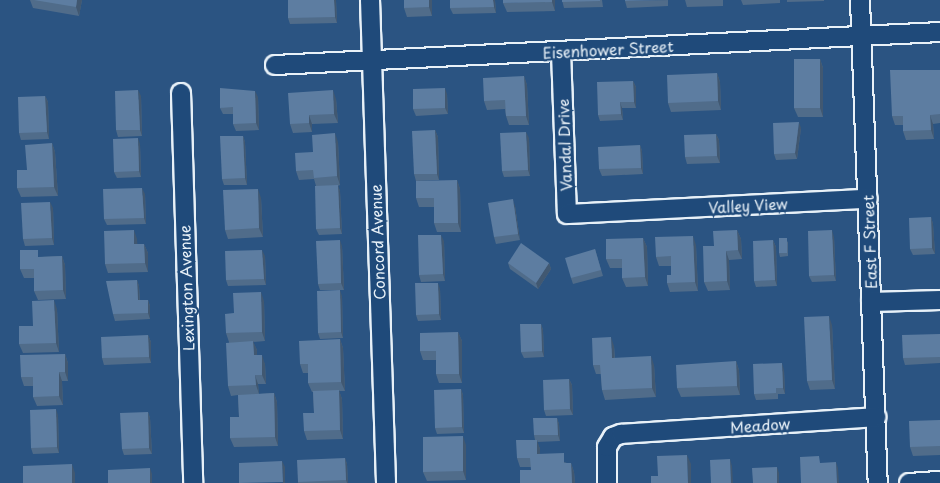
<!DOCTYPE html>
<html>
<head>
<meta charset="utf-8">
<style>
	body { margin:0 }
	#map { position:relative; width:940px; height:483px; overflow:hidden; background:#2b5482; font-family:"Playpen Sans",sans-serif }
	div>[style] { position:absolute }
	.roads { filter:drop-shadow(2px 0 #e8f1f8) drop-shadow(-2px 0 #e8f1f8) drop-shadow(0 2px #e8f1f8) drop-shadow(0 -2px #e8f1f8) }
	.minor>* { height:18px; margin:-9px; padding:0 9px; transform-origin:9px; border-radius:9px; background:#1f4a7a }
	.wall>* { inset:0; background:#506c8a }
	.shaded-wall>* { inset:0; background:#415871 }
	.building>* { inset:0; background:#5d7da1 }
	span { translate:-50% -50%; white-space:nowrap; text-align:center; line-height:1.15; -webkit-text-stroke:4.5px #1f4a7a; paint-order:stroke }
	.street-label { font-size:15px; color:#e8f1f8 }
</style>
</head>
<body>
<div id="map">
	<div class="roads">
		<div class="minor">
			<i style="left:370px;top:0;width:483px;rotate:88.1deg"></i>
			<i style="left:860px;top:0;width:483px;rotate:87.9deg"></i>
			<i style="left:561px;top:52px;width:162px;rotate:87.9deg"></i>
			<i style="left:567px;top:214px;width:301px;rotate:-2.9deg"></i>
			<i style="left:275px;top:65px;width:666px;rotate:-2.84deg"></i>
			<i style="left:181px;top:93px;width:390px;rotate:88.2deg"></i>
			<i style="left:871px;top:302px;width:69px;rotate:-1.7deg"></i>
			<i style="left:607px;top:483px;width:36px;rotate:-90deg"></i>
			<i style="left:607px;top:447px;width:12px;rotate:-59deg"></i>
			<i style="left:613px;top:437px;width:9px;rotate:-21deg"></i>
			<i style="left:621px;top:434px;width:256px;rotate:-3.8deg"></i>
			<i style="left:909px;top:483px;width:31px;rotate:-4deg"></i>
		</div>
	</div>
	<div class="wall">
		<i style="clip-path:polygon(30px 0,82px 0,79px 16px,33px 8px)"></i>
		<i style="clip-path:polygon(288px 0,336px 0,337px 23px,290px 24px,288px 18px)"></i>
		<i style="clip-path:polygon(432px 0,432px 16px,407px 17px,404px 8px)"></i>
		<i style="clip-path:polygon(450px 0,495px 0,496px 13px,453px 14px,450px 8px)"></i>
		<i style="clip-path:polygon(555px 0,555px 11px,507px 12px,503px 3px)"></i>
		<i style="clip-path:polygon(562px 0,602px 0,603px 7px,564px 8px)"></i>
		<i style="clip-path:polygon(668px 0,668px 6px,627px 8px,625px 1px)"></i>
		<i style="clip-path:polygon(685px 0,723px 0,723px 6px,687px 7px)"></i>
		<i style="clip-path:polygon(741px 0,780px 0,780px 3px,743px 5px)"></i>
		<i style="clip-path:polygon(787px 0,824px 0,824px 1px,787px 2px)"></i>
		<i style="clip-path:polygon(820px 59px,823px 68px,823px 117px,798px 117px,794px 108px)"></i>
		<i style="clip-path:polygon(940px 70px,940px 123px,933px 124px,934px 139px,906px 140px,903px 131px,903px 125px,895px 125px,892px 116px)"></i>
		<i style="clip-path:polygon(717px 73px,720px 82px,721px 110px,671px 112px,668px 103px)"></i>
		<i style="clip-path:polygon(524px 76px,527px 85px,529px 125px,509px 125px,506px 116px,505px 109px,487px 110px,484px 101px)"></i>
		<i style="clip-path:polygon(633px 81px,636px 87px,636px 108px,622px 108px,623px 120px,600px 121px,598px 115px)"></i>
		<i style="clip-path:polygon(447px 94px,448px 114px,416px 116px,413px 109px)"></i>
		<i style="clip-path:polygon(45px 96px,48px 102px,49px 139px,21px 140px,19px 133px)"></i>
		<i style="clip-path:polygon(141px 96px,142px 136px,118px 137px,116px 130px)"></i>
		<i style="clip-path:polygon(258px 97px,259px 130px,236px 131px,233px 124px,233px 114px,223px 114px,220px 108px)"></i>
		<i style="clip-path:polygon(336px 99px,338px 123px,312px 124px,312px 132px,293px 133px,290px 124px)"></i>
		<i style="clip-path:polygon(801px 128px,797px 159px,776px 160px,774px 154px)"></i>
		<i style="clip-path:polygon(435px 130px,438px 137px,439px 180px,416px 181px,414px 174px)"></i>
		<i style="clip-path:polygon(716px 134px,719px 140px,720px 163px,687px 164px,685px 157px)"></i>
		<i style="clip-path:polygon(243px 136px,245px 142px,247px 185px,224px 185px,222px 179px)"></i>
		<i style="clip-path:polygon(529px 138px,530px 176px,504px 177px,502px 171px)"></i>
		<i style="clip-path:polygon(338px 142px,340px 185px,338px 186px,340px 191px,342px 234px,319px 235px,316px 229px,316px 186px,314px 179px,299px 180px,296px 171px,313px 152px)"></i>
		<i style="clip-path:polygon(52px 143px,55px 152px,58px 196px,21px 197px,17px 188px,27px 170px)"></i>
		<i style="clip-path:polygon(140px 144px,141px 177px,117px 178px,114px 172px)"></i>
		<i style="clip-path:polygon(640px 145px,642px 151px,643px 174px,602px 176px,599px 169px)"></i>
		<i style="clip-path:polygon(457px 180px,460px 189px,461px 232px,437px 232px,434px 223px,434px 207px,419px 207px,416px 198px)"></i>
		<i style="clip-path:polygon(145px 194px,146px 224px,107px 225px,104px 219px)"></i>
		<i style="clip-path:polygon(261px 198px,263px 237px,228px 239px,225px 230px)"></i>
		<i style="clip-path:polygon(515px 206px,520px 240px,496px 244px,494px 237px)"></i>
		<i style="clip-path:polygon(53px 208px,54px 245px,25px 246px,23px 239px)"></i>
		<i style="clip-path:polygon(931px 217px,933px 224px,935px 254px,913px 255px,910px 249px)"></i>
		<i style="clip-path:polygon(737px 230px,741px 239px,742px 259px,729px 260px,730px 290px,708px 291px,704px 282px,714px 246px)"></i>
		<i style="clip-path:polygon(834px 237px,836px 281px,812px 282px,809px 276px)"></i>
		<i style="clip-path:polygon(643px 238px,647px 247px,648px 286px,626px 287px,622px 278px,622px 268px,610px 268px,606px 259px)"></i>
		<i style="clip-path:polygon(137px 239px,137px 244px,144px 244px,148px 253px,148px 272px,108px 273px,105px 264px)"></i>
		<i style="clip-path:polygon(773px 240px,776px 247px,777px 286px,756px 287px,754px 281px)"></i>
		<i style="clip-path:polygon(444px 241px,445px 281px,421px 282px,419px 275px)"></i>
		<i style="clip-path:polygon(788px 241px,788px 256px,780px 257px,779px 253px)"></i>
		<i style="clip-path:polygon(696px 245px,698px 291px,670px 292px,667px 283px,671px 275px,671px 266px,659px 266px,656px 257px)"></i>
		<i style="clip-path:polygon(342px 246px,344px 290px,320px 290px,318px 284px)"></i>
		<i style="clip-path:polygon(595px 249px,603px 276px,573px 284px,571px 278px)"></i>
		<i style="clip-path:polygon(62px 256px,65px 265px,66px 299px,38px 300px,34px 291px,34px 278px,24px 278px,20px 269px,41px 257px)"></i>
		<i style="clip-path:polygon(265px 256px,266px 285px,228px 286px,226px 280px)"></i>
		<i style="clip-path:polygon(508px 263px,549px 263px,551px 269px,538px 289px,510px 269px)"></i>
		<i style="clip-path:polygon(137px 280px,139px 286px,140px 300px,148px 300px,150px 306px,150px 319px,115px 321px,113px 314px)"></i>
		<i style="clip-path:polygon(440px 289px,441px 320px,418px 321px,416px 315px)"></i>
		<i style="clip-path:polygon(342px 296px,343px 338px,320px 339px,318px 333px)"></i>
		<i style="clip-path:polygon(264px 301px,265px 341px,253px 342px,257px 350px,257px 355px,265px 364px,266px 384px,258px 384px,259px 394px,274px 393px,277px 402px,278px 446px,234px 447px,230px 438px,239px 417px,238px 395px,231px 396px,228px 386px,229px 342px,226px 333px,234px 313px)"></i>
		<i style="clip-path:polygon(57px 309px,59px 352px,23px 353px,19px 344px,33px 326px)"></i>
		<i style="clip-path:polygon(541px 324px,543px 330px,544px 357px,524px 358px,521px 352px)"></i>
		<i style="clip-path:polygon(832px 325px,835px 389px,810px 390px,807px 381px)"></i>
		<i style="clip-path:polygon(458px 332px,462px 341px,462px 383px,439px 383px,436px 374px,436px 360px,423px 360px,420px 351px)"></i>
		<i style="clip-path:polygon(940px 334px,940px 363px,905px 365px,903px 358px)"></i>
		<i style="clip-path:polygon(148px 335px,151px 342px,151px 363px,104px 365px,102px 358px)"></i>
		<i style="clip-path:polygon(340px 339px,343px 348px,345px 391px,339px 391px,342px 399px,343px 439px,307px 440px,304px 431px,314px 413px,313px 392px,312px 392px,308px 383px,308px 373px,303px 373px,300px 364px)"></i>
		<i style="clip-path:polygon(614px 346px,615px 358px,654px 365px,656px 397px,605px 400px,602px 390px,601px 374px,596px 374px,593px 365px)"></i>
		<i style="clip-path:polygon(65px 354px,68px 363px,68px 381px,62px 381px,63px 405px,37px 406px,33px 397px,33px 386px,24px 386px,21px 377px)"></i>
		<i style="clip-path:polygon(736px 361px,739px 370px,740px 395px,681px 397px,677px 388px)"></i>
		<i style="clip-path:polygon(784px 370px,785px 394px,778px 394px,778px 399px,756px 400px,754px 394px)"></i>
		<i style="clip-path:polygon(569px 379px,572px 385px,573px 415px,546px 416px,544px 410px)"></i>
		<i style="clip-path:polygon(461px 389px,463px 395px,464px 433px,437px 434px,435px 428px)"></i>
		<i style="clip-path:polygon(148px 412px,150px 418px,152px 454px,124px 455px,122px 449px)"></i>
		<i style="clip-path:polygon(58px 415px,59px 453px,33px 454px,31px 448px)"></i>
		<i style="clip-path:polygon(557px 418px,559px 424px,560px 441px,537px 442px,540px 449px,540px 454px,567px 463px,571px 463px,574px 472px,575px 483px,520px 483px,531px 470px,531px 467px,520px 467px,517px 458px,535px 440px,534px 435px)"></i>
		<i style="clip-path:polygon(940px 420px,940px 455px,913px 456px,910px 447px)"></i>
		<i style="clip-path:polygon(466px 445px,466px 480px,427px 481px,423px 472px)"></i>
		<i style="clip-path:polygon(345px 458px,347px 464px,348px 483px,298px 483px,298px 482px)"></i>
	</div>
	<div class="shaded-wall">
		<i style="clip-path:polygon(77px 0,82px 0,79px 16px,76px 7px)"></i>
		<i style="clip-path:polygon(334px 0,336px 0,337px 23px,335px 17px)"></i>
		<i style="clip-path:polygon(429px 0,432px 0,432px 16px,429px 7px)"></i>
		<i style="clip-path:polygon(493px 0,495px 0,496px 13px,494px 7px)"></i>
		<i style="clip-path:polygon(552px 0,555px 0,555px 11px,552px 2px)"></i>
		<i style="clip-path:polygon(820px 59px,823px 68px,823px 117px,820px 108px)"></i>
		<i style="clip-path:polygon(717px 73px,720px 82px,721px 110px,718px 101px)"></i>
		<i style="clip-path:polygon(524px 76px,527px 85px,529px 125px,526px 116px)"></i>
		<i style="clip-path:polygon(633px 81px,636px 87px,636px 108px,634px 102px)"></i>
		<i style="clip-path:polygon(445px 88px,447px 94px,448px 114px,445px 108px)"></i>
		<i style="clip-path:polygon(138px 90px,141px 96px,142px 136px,140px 130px)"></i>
		<i style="clip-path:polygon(333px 90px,336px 99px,338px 123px,334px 114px)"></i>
		<i style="clip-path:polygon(255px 91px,258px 97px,259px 130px,256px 123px)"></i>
		<i style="clip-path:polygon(45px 96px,48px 102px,49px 139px,47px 132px)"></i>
		<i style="clip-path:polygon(620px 102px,622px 108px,623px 120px,621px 114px)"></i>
		<i style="clip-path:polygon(309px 115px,312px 124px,312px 132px,309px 123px)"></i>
		<i style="clip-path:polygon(930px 115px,933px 124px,934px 139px,931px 130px)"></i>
		<i style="clip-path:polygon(799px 122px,801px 128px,797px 159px,795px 153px)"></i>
		<i style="clip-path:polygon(435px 130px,438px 137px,439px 180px,437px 174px)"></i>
		<i style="clip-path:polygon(526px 132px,529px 138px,530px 176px,528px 170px)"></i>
		<i style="clip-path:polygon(335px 133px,338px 142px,340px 185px,337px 176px)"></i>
		<i style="clip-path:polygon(716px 134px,719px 140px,720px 163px,717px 156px)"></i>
		<i style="clip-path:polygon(243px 136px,245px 142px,247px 185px,245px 178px)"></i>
		<i style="clip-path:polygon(138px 138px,140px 144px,141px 177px,139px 171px)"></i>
		<i style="clip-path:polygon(52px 143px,55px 152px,58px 196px,54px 187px)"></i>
		<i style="clip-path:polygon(640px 145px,642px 151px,643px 174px,641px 168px)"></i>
		<i style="clip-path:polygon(457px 180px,460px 189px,461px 232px,458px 223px)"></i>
		<i style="clip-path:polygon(338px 185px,340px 191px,342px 234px,340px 228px)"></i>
		<i style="clip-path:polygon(142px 188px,145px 194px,146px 224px,144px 218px)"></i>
		<i style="clip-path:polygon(258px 189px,261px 198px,263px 237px,259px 228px)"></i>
		<i style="clip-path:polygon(513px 199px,515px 206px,520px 240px,518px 234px)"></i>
		<i style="clip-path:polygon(50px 202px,53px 208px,54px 245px,52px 238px)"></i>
		<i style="clip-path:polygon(931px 217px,933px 224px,935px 254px,932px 248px)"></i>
		<i style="clip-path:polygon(134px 230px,137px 239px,138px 253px,134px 244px)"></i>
		<i style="clip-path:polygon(737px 230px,741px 239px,742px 259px,738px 250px)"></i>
		<i style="clip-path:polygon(832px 230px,834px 237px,836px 281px,834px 275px)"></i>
		<i style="clip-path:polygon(441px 235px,444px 241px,445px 281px,443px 274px)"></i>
		<i style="clip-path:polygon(693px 236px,696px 245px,698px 291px,695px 282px)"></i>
		<i style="clip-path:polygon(643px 238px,647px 247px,648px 286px,645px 277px)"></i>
		<i style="clip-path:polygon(340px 240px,342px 246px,344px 290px,341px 283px)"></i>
		<i style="clip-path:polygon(773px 240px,776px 247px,777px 286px,775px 280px)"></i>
		<i style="clip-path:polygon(144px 244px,148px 253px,148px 272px,145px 263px)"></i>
		<i style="clip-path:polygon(262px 250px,265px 256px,266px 285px,264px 279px)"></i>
		<i style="clip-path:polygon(726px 251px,729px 260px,730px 290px,727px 281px)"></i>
		<i style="clip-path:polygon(62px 256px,65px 265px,66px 299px,63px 290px)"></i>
		<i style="clip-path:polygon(549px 263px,551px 269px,538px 289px,536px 283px)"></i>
		<i style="clip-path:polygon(137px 280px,139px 286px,140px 306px,138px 300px)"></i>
		<i style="clip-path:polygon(438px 283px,440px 289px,441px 320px,439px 314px)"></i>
		<i style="clip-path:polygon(340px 290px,342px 296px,343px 338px,341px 332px)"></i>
		<i style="clip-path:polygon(261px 292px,264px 301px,265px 341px,262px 332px)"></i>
		<i style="clip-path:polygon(54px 300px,57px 309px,59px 352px,56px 343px)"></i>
		<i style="clip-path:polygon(148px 300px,150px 306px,150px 319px,148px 313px)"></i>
		<i style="clip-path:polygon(829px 316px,832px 325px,835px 389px,832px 380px)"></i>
		<i style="clip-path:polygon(541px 324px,543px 330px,544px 357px,542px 351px)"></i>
		<i style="clip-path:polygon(458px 332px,462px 341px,462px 383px,459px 374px)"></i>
		<i style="clip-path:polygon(148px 335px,151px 342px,151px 363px,149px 357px)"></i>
		<i style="clip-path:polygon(611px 337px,614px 346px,615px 367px,612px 358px)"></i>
		<i style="clip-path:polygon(340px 339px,343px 348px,345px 391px,341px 382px)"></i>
		<i style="clip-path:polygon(253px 341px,257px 350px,257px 364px,254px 355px)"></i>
		<i style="clip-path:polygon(65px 354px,68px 363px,68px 381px,65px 372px)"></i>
		<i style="clip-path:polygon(262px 355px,265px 364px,266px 384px,262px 375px)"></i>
		<i style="clip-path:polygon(651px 356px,654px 365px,656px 397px,652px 388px)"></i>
		<i style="clip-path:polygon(736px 361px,739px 370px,740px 395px,737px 386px)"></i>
		<i style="clip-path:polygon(782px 363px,784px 370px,785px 394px,783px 388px)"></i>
		<i style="clip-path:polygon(59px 372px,62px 381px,63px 405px,59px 396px)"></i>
		<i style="clip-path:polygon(255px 375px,258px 384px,259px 394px,256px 385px)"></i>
		<i style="clip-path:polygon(569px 379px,572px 385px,573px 415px,570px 409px)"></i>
		<i style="clip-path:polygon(461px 389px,463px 395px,464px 433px,462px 427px)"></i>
		<i style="clip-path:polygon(339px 390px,342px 399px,343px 439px,340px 430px)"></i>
		<i style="clip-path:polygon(274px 393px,277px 402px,278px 446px,275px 437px)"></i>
		<i style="clip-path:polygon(56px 409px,58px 415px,59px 453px,57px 447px)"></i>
		<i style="clip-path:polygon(148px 412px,150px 418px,152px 454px,149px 448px)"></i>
		<i style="clip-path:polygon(557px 418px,559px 424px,560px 441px,558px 435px)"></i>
		<i style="clip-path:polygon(463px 436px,466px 445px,466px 480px,463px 471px)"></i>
		<i style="clip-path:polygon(537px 440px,540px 449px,540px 463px,537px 454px)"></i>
		<i style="clip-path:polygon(687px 455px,691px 464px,691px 483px,688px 483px)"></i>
		<i style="clip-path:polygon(345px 458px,347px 464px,348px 483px,347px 483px,346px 480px)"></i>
		<i style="clip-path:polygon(730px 459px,732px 466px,733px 483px,731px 483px)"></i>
		<i style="clip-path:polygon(282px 461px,285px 467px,285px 483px,283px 483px)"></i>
		<i style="clip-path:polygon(836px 462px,838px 468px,839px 483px,837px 483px)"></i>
		<i style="clip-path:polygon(571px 463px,574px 472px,575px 483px,572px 483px)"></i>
		<i style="clip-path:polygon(72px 464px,75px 473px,75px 483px,72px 483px)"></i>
		<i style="clip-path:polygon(777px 467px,779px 473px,779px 483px,777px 483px)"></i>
		<i style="clip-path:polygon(150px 468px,152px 474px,152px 483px,150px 483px)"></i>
	</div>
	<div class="building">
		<i style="clip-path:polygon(34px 0,77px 0,76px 7px)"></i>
		<i style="clip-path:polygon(288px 0,334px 0,335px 17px,288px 18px)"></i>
		<i style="clip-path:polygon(404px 0,429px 0,429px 7px,404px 8px)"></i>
		<i style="clip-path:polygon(450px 0,493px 0,494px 7px,450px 8px)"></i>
		<i style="clip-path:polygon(503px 0,552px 0,552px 2px,503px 3px)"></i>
		<i style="clip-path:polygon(562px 0,600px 0,600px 1px,562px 2px)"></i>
		<i style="clip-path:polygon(625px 0,664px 0,625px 1px)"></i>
		<i style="clip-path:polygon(794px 59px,820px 59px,820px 108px,794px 108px)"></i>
		<i style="clip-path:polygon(890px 70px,940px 70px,940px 114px,930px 115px,931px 130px,903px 131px,903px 116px,892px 116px)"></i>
		<i style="clip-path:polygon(717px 73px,718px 101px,668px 103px,667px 75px)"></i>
		<i style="clip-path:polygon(524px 76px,526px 116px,506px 116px,505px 100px,484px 101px,483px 78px)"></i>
		<i style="clip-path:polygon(633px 81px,634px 102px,620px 102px,621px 114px,598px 115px,597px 82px)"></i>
		<i style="clip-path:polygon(220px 88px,255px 91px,256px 123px,233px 124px,233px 107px,220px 108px)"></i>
		<i style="clip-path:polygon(445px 88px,445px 108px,413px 109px,413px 89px)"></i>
		<i style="clip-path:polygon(138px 90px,140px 130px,116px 130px,115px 91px)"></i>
		<i style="clip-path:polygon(333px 90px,334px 114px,309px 115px,309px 123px,290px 124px,288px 93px)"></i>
		<i style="clip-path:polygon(45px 96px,47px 132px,19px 133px,18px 97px)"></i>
		<i style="clip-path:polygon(799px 122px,795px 153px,774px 154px,773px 123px)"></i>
		<i style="clip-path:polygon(435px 130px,437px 174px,414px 174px,412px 131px)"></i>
		<i style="clip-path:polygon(526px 132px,528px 170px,502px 171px,500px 133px)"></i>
		<i style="clip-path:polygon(335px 133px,337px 176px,314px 178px,313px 170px,296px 171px,295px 153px,313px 152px,312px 135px)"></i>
		<i style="clip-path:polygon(716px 134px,717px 156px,685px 157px,684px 135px)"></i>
		<i style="clip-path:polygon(220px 136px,243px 136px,245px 178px,222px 179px)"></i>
		<i style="clip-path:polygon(138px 138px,139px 171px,114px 172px,113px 139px)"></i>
		<i style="clip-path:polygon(52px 143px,54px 187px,17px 188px,17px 170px,27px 170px,25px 145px)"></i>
		<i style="clip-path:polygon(640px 145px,641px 168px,599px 169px,598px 147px)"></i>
		<i style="clip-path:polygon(457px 180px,458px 223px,434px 223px,434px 198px,416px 198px,416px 181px)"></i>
		<i style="clip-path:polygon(338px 185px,340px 228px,316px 229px,315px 186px)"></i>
		<i style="clip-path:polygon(142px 188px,144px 218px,104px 219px,103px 189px)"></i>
		<i style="clip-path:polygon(258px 189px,259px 228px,225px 230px,223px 190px)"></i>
		<i style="clip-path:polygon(513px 199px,518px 234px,494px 237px,488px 203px)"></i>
		<i style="clip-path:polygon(50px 202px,52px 238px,23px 239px,21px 203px)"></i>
		<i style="clip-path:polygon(931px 217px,932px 248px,910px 249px,909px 218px)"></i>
		<i style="clip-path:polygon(134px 230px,134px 244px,144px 244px,145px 263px,105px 264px,104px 231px)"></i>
		<i style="clip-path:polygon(737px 230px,738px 250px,726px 251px,727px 281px,704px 282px,703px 246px,714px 246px,713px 231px)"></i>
		<i style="clip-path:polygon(832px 230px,834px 275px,809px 276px,808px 231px)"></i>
		<i style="clip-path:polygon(418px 235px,441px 235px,443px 274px,419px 275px)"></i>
		<i style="clip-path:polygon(693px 236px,695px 282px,667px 283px,667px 275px,671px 275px,671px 256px,656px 257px,655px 237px)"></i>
		<i style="clip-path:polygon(643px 238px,645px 277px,622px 278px,622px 259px,606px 259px,606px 239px)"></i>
		<i style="clip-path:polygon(779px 238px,787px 238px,787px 253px,779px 253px)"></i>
		<i style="clip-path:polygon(340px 240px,341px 283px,318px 284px,316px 241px)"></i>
		<i style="clip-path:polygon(773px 240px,775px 280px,754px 281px,753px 241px)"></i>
		<i style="clip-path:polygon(521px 243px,549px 263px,536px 283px,508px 263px)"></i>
		<i style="clip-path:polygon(595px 249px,601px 270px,571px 278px,565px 258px)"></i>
		<i style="clip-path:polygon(20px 250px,38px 250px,38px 257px,62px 256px,63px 290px,34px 291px,34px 269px,20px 269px)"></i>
		<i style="clip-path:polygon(262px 250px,264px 279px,226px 280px,225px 251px)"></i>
		<i style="clip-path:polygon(137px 280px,138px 300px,148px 300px,148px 313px,113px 314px,106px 281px)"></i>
		<i style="clip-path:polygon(415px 283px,438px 283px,439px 314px,416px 315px)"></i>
		<i style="clip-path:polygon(340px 290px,341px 332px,318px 333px,317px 291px)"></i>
		<i style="clip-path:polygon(261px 292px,262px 332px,226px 333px,225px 314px,234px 313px,233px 293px)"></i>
		<i style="clip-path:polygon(54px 300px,56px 343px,19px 344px,19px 326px,33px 326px,32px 301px)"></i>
		<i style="clip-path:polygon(829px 316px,832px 380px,807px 381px,804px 317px)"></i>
		<i style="clip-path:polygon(520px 324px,541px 324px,542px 351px,521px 352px)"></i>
		<i style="clip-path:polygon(458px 332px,459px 374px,436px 374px,436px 351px,420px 351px,420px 333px)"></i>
		<i style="clip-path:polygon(940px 334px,940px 357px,903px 358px,902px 335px)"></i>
		<i style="clip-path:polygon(148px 335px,149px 357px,102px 358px,101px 337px)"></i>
		<i style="clip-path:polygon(611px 337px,612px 358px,651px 356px,652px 388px,602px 390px,600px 365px,593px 365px,592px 338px)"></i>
		<i style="clip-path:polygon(340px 339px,341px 382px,308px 383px,308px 364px,300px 364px,299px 341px)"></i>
		<i style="clip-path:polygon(253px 341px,254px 355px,262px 355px,262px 375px,255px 375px,256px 385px,228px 386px,226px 343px)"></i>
		<i style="clip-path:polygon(65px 354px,65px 372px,59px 372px,59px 396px,33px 397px,33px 377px,21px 377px,20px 355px)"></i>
		<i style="clip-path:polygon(736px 361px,737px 386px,677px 388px,676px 365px)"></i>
		<i style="clip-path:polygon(782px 363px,783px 388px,776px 388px,776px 393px,754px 394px,753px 364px)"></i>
		<i style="clip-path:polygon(569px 379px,570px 409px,544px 410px,543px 380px)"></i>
		<i style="clip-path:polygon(461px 389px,462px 427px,435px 428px,434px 390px)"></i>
		<i style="clip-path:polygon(339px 390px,340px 430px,304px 431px,303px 413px,314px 413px,313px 391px)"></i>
		<i style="clip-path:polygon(274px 393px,275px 437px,230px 438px,230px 417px,239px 417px,238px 395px)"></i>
		<i style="clip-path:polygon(56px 409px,57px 447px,31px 448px,30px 410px)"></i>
		<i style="clip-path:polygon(148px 412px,149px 448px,122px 449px,120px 413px)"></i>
		<i style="clip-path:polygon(533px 418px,557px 418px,558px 435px,534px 435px)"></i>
		<i style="clip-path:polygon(940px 420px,940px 446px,910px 447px,909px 421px)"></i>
		<i style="clip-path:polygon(463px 436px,463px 471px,423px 472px,423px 437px)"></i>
		<i style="clip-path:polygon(516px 440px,537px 440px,537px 454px,564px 453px,564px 463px,571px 463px,572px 483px,520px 483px,520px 470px,531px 470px,530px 458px,517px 458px)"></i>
		<i style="clip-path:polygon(687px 455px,688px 483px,651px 483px,651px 476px,658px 476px,657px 456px)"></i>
		<i style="clip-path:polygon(819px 456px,820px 463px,836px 462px,837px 483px,801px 483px,800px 457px)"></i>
		<i style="clip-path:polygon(345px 458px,346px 480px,298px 482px,297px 460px)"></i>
		<i style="clip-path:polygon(730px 459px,731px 483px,711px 483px,710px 460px)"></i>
		<i style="clip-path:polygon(282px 461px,283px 482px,239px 483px,239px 463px)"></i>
		<i style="clip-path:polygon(72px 464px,72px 483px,23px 483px,23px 466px)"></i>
		<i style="clip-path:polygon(777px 467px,777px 483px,753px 483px,752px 468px)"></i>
		<i style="clip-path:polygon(150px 468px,150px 483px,108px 483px,108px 470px)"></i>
	</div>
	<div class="street-label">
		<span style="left:608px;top:49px;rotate:-3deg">Eisenhower Street</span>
		<span style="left:564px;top:145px;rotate:-92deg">Vandal Drive</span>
		<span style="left:748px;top:205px;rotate:-3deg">Valley View</span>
		<span style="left:377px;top:242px;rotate:-92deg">Concord Avenue</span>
		<span style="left:869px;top:242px;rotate:-92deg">East F Street</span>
		<span style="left:186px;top:288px;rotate:-92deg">Lexington Avenue</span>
		<span style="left:760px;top:425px;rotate:-4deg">Meadow</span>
	</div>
</div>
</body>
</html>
